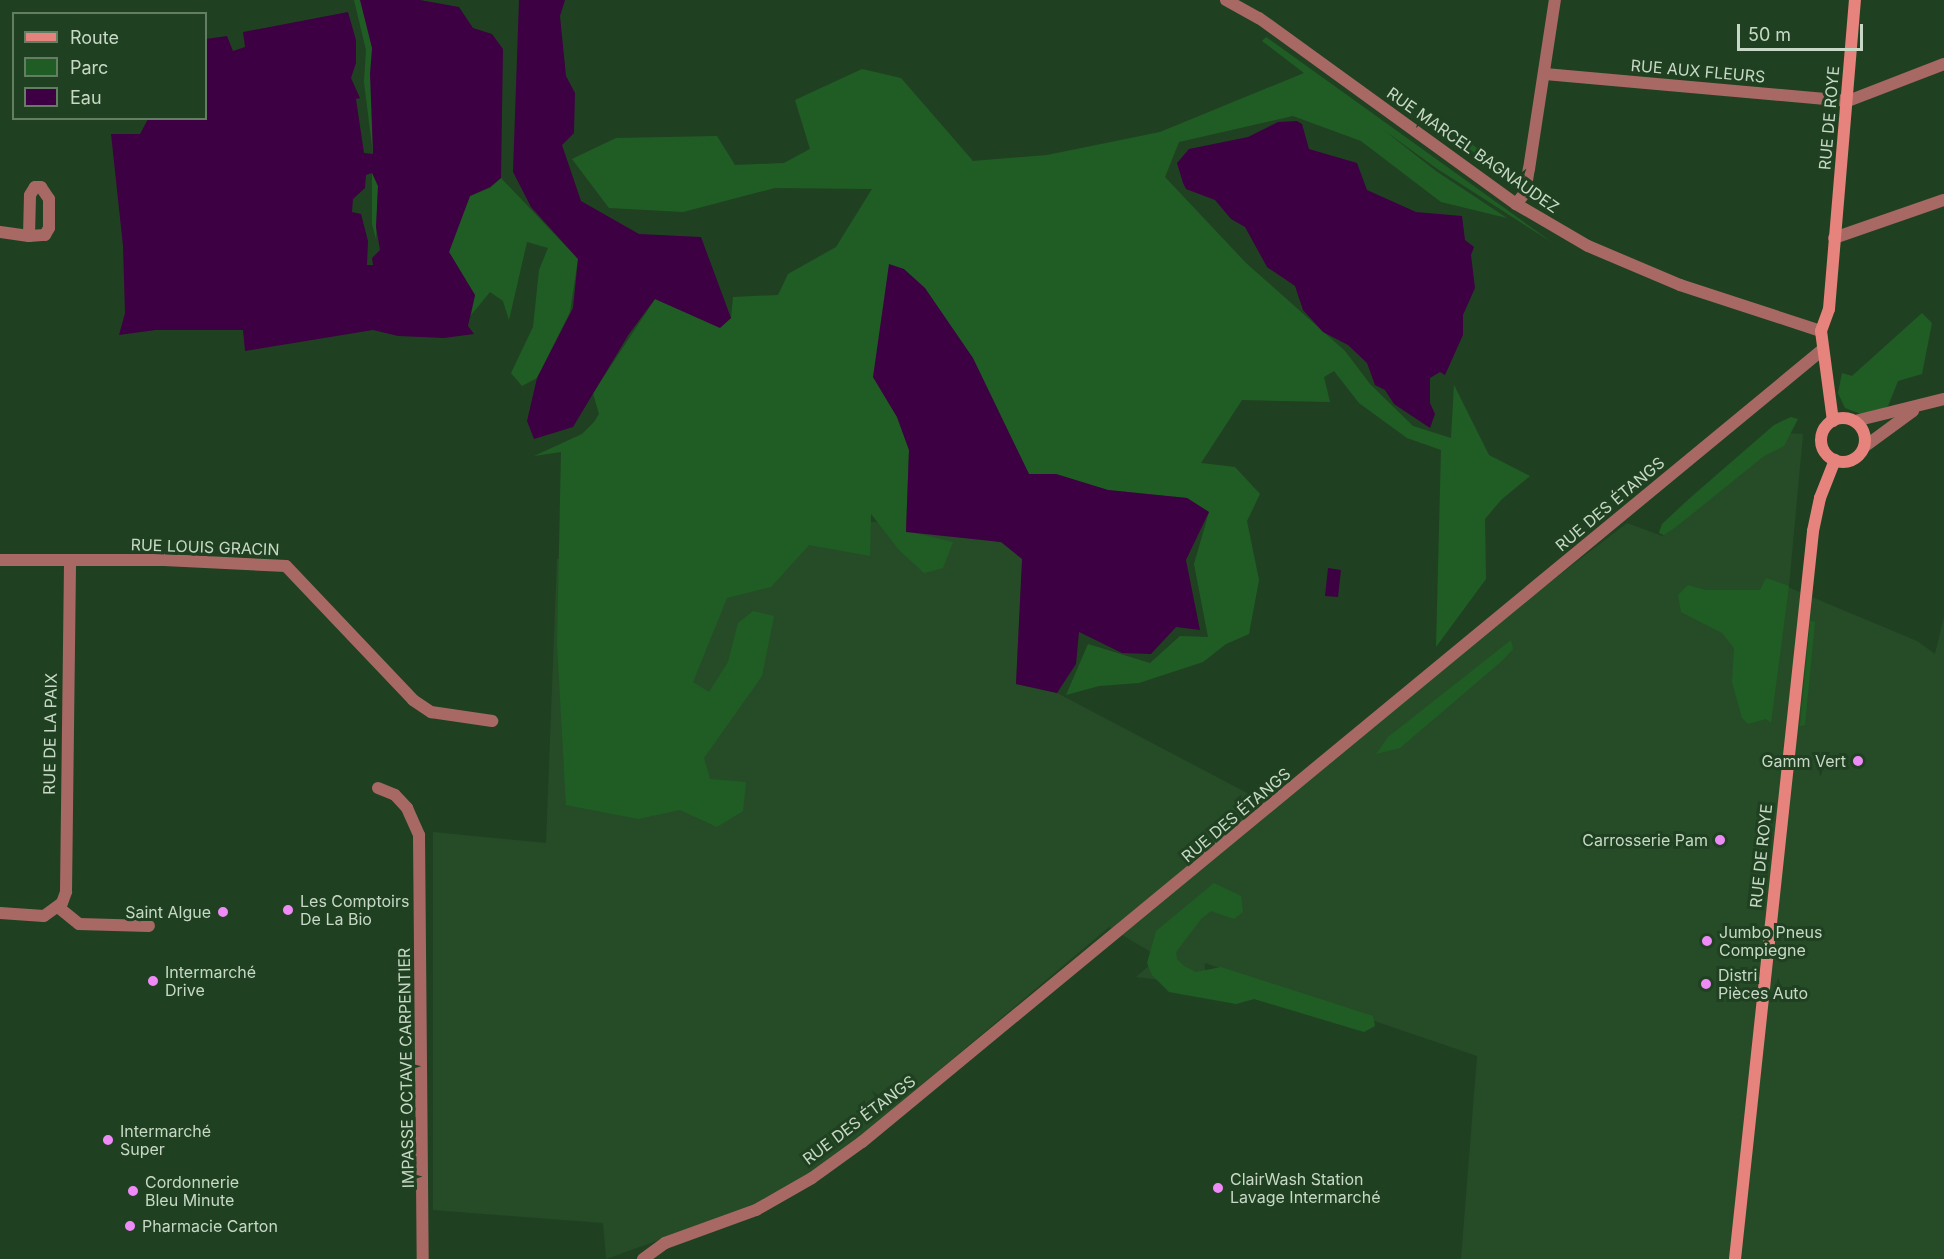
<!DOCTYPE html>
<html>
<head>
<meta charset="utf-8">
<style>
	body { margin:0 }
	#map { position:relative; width:1944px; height:1259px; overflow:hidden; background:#204121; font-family:Inter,sans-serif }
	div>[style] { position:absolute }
	.built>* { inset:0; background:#254c27 }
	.green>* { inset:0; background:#205d24 }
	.water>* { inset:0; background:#3d0042 }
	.minor>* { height:12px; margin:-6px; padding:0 6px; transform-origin:6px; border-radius:6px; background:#a86965 }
	.tertiary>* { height:12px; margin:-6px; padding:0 6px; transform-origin:6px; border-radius:6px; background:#a86965 }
	.secondary>* { height:12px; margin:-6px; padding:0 6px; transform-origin:6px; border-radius:6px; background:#e6837c }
	.secondary>.ring { margin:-6px; padding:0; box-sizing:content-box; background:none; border:12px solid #e6837c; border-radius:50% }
	.dots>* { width:16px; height:16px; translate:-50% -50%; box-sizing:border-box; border:3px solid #204121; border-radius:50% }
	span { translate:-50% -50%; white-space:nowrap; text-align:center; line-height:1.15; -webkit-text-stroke:6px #204121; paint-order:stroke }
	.street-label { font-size:16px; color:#c7d9c6 }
	.poi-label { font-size:16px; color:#c7d9c6 }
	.right { translate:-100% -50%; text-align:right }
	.left { translate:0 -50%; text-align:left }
	.legend { position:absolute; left:12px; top:12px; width:195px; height:108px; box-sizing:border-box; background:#204121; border:2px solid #637e63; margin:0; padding:8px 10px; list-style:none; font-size:18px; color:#c7d9c6 }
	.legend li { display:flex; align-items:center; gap:12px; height:30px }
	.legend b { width:30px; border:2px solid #637e63 }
	.scale { position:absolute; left:1737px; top:24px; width:126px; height:27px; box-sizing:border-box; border:3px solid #c7d9c6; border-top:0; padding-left:8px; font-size:18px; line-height:21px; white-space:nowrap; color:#c7d9c6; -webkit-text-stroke:4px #204121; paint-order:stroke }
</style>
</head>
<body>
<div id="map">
	<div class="built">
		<i style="clip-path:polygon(1787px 433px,1803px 434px,1789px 586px,1783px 585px,1917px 641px,1935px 654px,1944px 617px,1944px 1259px,1461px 1259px,1477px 1056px,1205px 963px,1204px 985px,1136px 977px,1159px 957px,1109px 927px,848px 1147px,801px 1179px,740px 1211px,606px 1259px,603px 1223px,433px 1210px,433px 832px,546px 843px,557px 559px,768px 565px,861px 520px,1023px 546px,1016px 684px,1057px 693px,1249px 794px,1251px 812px,1627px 523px,1662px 536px)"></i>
	</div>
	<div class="green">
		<i style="clip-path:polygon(354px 0,365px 0,377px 51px,373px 154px,364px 82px,366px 50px)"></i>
		<i style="clip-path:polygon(1266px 37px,1553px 243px,1436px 168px,1381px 128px,1436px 171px,1507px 218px,1441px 202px,1361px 141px,1293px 116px,1179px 142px,1165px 177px,1246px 263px,1345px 351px,1370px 384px,1413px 426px,1451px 438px,1454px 385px,1489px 455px,1530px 476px,1501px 500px,1485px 519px,1486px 579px,1436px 647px,1441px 450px,1407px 438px,1359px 403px,1334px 371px,1324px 377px,1330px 402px,1242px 400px,1201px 463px,1235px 467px,1260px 494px,1247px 521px,1259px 580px,1249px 634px,1226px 644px,1203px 662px,1139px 683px,1099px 686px,1066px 695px,1088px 644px,1150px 663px,1180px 636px,1208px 637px,1194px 564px,1209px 512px,1187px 498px,1108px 490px,1056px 474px,1029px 474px,1020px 458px,873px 377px,897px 417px,909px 450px,906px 531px,953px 542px,943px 568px,924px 573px,899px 550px,871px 514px,870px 556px,809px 545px,771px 587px,727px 598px,693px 682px,709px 692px,728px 662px,738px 623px,753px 611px,774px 616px,762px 676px,704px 758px,710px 779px,746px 782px,743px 811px,717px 827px,680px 810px,638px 819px,566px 805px,557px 644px,561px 452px,534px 456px,582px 434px,594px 422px,599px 414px,593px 393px,655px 299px,720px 327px,731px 318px,733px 297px,778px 295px,788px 274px,836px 247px,872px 189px,775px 188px,683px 212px,609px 208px,572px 159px,616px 138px,717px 136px,735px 165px,784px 163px,810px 149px,795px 100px,862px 69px,901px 78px,973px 161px,1047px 155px,1160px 132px,1304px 73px,1262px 41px)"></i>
		<i style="clip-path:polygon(1464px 138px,1496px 163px,1503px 170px,1500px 173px,1462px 144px)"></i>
		<i style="clip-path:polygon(372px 172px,378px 186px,376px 239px,372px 224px)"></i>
		<i style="clip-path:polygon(501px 178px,578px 259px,570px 312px,537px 378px,522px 386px,511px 373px,533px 327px,539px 270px,548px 248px,527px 242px,509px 320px,503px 301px,490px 292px,471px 315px,475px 295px,449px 252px,470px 196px,490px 188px)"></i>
		<i style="clip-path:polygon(1922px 313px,1932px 323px,1922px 374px,1898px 381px,1888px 406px,1878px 411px,1861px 414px,1845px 408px,1838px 393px,1842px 373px,1852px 376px)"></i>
		<i style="clip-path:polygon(1791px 417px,1798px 419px,1784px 446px,1764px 456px,1676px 527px,1664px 535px,1659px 533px,1662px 524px,1690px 498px,1774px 425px)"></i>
		<i style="clip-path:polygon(1766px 578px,1789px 586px,1771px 723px,1766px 719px,1748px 724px,1742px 718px,1732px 682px,1734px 648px,1722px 633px,1681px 612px,1678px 595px,1688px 585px,1705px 590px,1760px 590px)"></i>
		<i style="clip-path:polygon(1810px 621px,1815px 622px,1805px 725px,1800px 726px)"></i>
		<i style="clip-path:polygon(1511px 640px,1513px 649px,1503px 660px,1400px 748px,1376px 754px,1388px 737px)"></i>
		<i style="clip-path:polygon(1214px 883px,1241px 896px,1243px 912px,1234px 919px,1211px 911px,1201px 919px,1176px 952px,1177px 959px,1184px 966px,1196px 972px,1221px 967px,1373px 1016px,1375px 1026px,1364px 1032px,1254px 999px,1236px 1004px,1169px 992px,1152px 975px,1147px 963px,1156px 931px)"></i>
	</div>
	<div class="water">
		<i style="clip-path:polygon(evenodd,360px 0,420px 0,459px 7px,473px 28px,492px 34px,503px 49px,501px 178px,490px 187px,470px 196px,449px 252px,475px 295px,468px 326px,474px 334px,444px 338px,398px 336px,373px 330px,245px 351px,243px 330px,156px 330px,119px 335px,125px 313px,123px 246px,111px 134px,140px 134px,148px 119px,206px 118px,206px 39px,227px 36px,233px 51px,245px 47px,243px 32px,348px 12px,356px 40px,356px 63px,351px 78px,360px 98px,356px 99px,364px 153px,373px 154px,370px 74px,372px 48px,360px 0,372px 173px,378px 186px,376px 227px,380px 250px,372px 258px,373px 265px,367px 265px,368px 241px,361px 214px,352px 212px,353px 199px,365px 188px,366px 175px,372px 173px)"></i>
		<i style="clip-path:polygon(519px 0,565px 0,560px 16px,566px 76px,575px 93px,574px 133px,562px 145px,581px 201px,639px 234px,701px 237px,731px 318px,720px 328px,655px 299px,629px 334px,573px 427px,534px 439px,527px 421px,537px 378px,573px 308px,578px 259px,531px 207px,513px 172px)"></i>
		<i style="clip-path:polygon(1297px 121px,1302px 124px,1309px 149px,1357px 163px,1367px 190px,1416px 212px,1462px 216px,1465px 240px,1474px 247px,1471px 255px,1475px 288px,1463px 315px,1463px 335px,1445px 375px,1440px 372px,1430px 378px,1430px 403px,1435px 414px,1430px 428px,1394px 404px,1385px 390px,1375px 385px,1367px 363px,1348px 345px,1323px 332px,1303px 310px,1295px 286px,1267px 267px,1245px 227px,1231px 219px,1215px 200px,1186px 189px,1183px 183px,1177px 163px,1189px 149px,1248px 137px,1278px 122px)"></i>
		<i style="clip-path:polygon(889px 264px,904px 269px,925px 288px,973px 358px,1029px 474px,1056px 474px,1108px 490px,1187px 498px,1209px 512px,1186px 560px,1200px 630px,1176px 627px,1151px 654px,1122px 653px,1079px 632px,1076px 664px,1057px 693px,1016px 684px,1022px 559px,1001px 542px,906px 532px,909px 450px,897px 417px,873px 377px)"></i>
		<i style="clip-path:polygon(1328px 568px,1341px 570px,1338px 597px,1325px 596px)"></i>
	</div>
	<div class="minor">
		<i style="left:1545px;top:74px;width:304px;rotate:5.1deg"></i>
		<i style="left:1848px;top:101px;width:103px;rotate:-21.1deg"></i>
		<i style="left:1516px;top:204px;width:14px;rotate:-51deg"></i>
		<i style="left:1525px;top:193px;width:24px;rotate:-81deg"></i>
		<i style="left:1529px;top:169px;width:171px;rotate:-81.3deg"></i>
		<i style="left:0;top:232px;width:29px;rotate:8deg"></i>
		<i style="left:29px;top:236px;width:16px;rotate:-4deg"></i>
		<i style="left:45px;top:235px;width:8px;rotate:-60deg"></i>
		<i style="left:49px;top:228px;width:29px;rotate:-90deg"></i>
		<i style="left:49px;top:199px;width:14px;rotate:-124deg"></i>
		<i style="left:41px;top:187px;width:6px;rotate:180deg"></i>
		<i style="left:35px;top:187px;width:9px;rotate:122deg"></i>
		<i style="left:30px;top:195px;width:41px;rotate:91.4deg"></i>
		<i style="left:1834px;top:238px;width:116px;rotate:-19.1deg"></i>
		<i style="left:1855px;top:421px;width:92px;rotate:-13.9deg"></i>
		<i style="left:1864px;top:447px;width:61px;rotate:-36.3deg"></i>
		<i style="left:0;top:560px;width:164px"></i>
		<i style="left:164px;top:560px;width:122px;rotate:2.8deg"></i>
		<i style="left:286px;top:566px;width:185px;rotate:46.5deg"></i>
		<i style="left:413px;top:700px;width:22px;rotate:34deg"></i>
		<i style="left:431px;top:712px;width:62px;rotate:8.4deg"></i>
		<i style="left:378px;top:788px;width:18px;rotate:22deg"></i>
		<i style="left:395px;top:795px;width:18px;rotate:47deg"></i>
		<i style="left:407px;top:808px;width:30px;rotate:66deg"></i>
		<i style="left:419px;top:835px;width:424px;rotate:89.5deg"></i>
		<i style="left:58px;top:907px;width:27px;rotate:39deg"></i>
		<i style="left:79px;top:924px;width:70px;rotate:1.6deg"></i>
		<i style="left:0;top:913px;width:44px;rotate:3.9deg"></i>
		<i style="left:44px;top:916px;width:22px;rotate:-36deg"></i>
		<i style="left:62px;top:903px;width:12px;rotate:-70deg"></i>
		<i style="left:66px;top:892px;width:331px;rotate:-89.3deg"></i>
		<i style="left:643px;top:1259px;width:27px;rotate:-36deg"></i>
		<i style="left:665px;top:1243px;width:97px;rotate:-19.9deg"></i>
		<i style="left:756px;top:1210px;width:64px;rotate:-29.7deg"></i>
		<i style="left:812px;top:1178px;width:62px;rotate:-35.8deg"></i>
		<i style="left:862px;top:1142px;width:1245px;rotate:-39.52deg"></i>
	</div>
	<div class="tertiary">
		<i style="left:1226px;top:0;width:38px;rotate:29deg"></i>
		<i style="left:1259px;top:18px;width:317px;rotate:35.9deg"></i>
		<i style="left:1516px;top:204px;width:83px;rotate:30.3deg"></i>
		<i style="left:1588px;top:246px;width:100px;rotate:23deg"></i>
		<i style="left:1680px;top:285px;width:148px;rotate:18.1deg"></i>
	</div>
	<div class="secondary">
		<i class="ring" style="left:1821px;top:418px;width:32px;height:32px"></i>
		<i style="left:1833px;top:421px;width:91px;rotate:-97.6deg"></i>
		<i style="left:1821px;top:331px;width:23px;rotate:-70deg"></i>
		<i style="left:1829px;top:309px;width:310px;rotate:-85.2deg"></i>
		<i style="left:1735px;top:1259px;width:732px;rotate:-83.88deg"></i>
		<i style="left:1813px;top:531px;width:34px;rotate:-78deg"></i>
		<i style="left:1820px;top:498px;width:41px;rotate:-68.5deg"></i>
	</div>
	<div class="dots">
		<i style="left:1858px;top:761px;background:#ef8bf7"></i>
		<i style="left:1720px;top:840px;background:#ef8bf7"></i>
		<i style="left:288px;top:910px;background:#ef8bf7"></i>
		<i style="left:223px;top:912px;background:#ef8bf7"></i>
		<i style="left:1707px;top:941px;background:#ef8bf7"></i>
		<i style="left:153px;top:981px;background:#ef8bf7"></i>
		<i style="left:1706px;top:984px;background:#ef8bf7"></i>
		<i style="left:108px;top:1140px;background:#ef8bf7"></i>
		<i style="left:1218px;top:1188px;background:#ef8bf7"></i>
		<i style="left:133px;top:1191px;background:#ef8bf7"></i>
		<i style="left:130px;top:1226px;background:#ef8bf7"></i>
	</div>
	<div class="street-label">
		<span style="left:1698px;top:71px;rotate:5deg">RUE AUX FLEURS</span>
		<span style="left:1829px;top:118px;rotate:-85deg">RUE DE ROYE</span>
		<span style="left:1473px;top:150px;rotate:35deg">RUE MARCEL BAGNAUDEZ</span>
		<span style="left:1610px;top:504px;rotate:-40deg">RUE DES ÉTANGS</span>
		<span style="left:205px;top:547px;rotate:2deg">RUE LOUIS GRACIN</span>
		<span style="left:50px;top:734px;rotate:-89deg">RUE DE LA PAIX</span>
		<span style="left:1236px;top:815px;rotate:-40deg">RUE DES ÉTANGS</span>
		<span style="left:1761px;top:856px;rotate:-84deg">RUE DE ROYE</span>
		<span style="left:406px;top:1068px;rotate:-91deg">IMPASSE OCTAVE CARPENTIER</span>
		<span style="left:859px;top:1120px;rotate:-37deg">RUE DES ÉTANGS</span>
	</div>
	<div class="poi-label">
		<span class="right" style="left:1846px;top:761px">Gamm Vert</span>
		<span class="right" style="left:1708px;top:840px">Carrosserie Pam</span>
		<span class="left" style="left:300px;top:910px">Les Comptoirs<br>De La Bio</span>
		<span class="right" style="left:211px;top:912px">Saint Algue</span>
		<span class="left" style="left:1719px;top:941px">Jumbo Pneus<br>Compiegne</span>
		<span class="left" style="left:165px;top:981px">Intermarché<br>Drive</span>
		<span class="left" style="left:1718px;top:984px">Distri<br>Pièces Auto</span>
		<span class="left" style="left:120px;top:1140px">Intermarché<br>Super</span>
		<span class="left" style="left:1230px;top:1188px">ClairWash Station<br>Lavage Intermarché</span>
		<span class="left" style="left:145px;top:1191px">Cordonnerie<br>Bleu Minute</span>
		<span class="left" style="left:142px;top:1226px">Pharmacie Carton</span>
	</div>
	<ul class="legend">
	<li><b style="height:8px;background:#e6837c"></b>Route</li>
	<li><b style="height:16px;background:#205d24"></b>Parc</li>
	<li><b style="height:16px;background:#3d0042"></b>Eau</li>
	</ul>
	<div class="scale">50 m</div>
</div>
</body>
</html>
